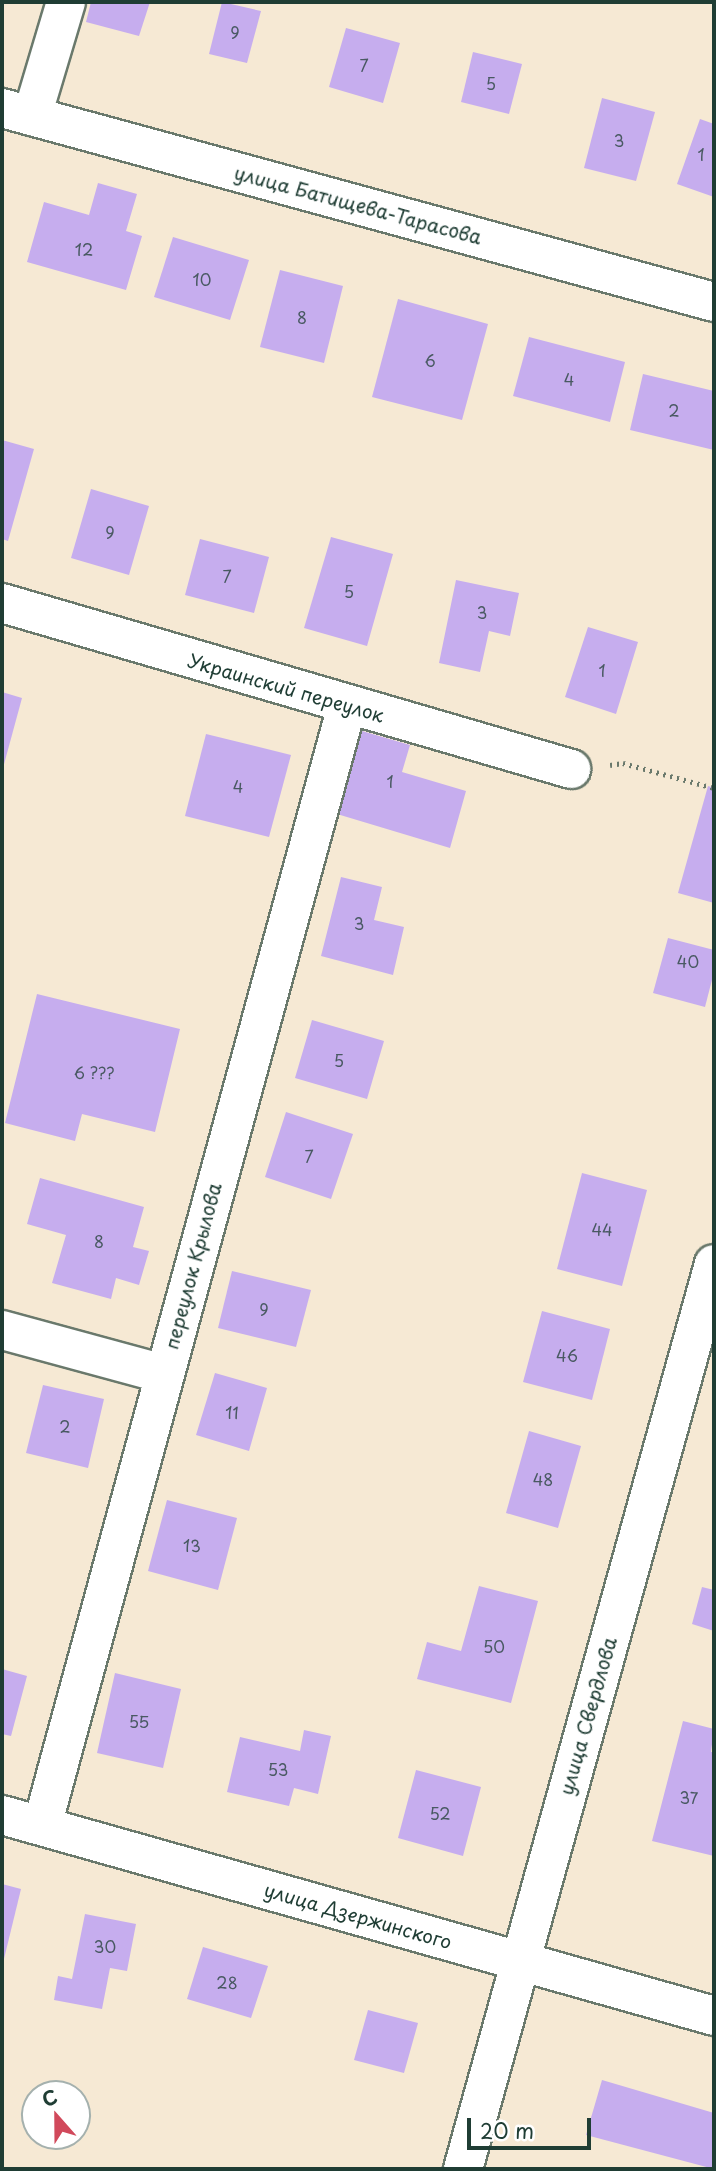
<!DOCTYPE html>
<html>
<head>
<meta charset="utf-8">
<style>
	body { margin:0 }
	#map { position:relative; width:716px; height:2171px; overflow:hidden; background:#f6e9d4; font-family:"Playpen Sans",sans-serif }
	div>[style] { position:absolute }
	.building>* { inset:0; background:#c6adee }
	.path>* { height:4.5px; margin-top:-2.25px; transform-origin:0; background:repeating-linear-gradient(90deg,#6a796c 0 2px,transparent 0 7px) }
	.roads { filter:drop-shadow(2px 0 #6a796c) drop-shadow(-2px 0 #6a796c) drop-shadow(0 2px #6a796c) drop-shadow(0 -2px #6a796c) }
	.minor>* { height:38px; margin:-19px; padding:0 19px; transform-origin:19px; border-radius:19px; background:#fff }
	span { translate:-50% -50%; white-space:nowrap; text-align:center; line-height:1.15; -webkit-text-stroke:5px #fff; paint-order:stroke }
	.number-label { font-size:16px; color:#495962 }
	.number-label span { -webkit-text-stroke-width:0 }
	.street-label { font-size:19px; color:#1f3d34 }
	.frame { position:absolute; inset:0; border:4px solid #1f3d34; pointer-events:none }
	.north { position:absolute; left:21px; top:2080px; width:70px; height:70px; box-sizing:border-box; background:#fff; border:2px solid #a5b1ae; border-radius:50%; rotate:339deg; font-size:19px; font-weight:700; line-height:28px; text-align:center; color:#1f3d34 }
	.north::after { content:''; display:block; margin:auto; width:24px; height:32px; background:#d1495b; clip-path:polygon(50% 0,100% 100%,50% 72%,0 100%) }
	.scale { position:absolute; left:467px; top:2118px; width:124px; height:32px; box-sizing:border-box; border:4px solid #1f3d34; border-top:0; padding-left:9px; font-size:21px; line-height:24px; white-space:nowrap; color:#1f3d34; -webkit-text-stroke:5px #fff; paint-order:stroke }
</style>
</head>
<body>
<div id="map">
	<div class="building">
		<i style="clip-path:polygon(91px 2px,150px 2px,139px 36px,86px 22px)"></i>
		<i style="clip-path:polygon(222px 2px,261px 11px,247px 63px,209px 54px)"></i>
		<i style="clip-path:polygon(346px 28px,400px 43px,383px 103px,329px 87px)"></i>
		<i style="clip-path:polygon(473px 52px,522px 64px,509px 114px,461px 102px)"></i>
		<i style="clip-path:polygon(602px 98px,655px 112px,636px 181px,584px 168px)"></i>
		<i style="clip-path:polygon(700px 119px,714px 124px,714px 197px,677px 184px)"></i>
		<i style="clip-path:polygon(98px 183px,137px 194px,126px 231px,142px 236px,126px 290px,27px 262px,44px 202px,89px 215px)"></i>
		<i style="clip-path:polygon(173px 237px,249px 260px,230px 320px,154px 297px)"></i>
		<i style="clip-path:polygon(280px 270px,343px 286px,324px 363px,260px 347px)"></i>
		<i style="clip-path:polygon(398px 299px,488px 324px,462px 420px,372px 397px)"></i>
		<i style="clip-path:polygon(529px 337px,625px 362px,610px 422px,513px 396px)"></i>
		<i style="clip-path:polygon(643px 374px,714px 391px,714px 450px,630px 430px)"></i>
		<i style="clip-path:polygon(2px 440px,34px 449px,8px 541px,2px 539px)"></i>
		<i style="clip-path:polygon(91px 489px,149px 506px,129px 575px,71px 558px)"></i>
		<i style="clip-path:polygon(331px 537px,393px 554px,367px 646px,304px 628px)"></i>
		<i style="clip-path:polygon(200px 539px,269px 557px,254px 613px,185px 595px)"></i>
		<i style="clip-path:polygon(456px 580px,519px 593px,510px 636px,489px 631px,480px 672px,439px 663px)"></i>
		<i style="clip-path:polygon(588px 627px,638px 642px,616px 714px,565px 697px)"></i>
		<i style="clip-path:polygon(2px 692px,22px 698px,3px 768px,2px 768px)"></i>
		<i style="clip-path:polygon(362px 731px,410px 745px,402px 772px,466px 791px,450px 848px,337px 814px)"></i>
		<i style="clip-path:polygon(206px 734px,291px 755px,269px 837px,185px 816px)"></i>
		<i style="clip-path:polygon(708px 786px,714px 788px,714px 903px,678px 893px)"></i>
		<i style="clip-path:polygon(341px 877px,382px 887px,374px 920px,404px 927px,393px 975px,321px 956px)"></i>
		<i style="clip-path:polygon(668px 938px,714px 950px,714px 972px,705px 1007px,653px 993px)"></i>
		<i style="clip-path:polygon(37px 994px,180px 1029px,155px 1132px,82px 1114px,75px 1141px,5px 1123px)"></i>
		<i style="clip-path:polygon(312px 1020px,384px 1041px,367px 1099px,295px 1078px)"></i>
		<i style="clip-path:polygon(286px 1112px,353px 1134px,331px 1199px,265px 1177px)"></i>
		<i style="clip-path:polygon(582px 1173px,647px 1190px,622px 1286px,557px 1269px)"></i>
		<i style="clip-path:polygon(40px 1178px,144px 1207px,133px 1247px,149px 1251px,139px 1285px,116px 1278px,111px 1299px,52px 1283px,66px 1235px,27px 1224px)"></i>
		<i style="clip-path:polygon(232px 1271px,311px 1290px,296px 1347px,218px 1328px)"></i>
		<i style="clip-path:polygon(542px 1311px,610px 1329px,592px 1400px,523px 1382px)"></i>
		<i style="clip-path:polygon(215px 1373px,267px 1388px,249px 1451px,196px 1435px)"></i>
		<i style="clip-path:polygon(43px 1385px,104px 1399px,88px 1468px,26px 1453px)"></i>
		<i style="clip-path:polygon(529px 1431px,581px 1446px,558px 1528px,506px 1513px)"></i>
		<i style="clip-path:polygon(167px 1500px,237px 1518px,218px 1590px,148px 1571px)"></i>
		<i style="clip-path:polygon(479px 1586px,538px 1601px,511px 1703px,417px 1679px,427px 1642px,461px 1651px)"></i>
		<i style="clip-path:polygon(702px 1587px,714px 1590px,714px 1631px,692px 1624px)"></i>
		<i style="clip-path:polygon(2px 1669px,27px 1676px,11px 1736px,2px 1734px)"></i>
		<i style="clip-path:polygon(115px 1673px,181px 1689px,163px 1768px,97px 1753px)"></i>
		<i style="clip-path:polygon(683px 1721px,714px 1729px,711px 1752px,714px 1752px,714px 1856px,652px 1841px)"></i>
		<i style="clip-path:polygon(304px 1730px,331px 1736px,318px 1794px,294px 1788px,289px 1806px,227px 1792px,240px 1737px,300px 1751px)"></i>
		<i style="clip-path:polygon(416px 1770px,481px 1787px,463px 1856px,398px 1838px)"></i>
		<i style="clip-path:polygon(2px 1884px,21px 1889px,3px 1963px,2px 1963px)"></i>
		<i style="clip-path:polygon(85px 1914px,136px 1924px,127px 1971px,110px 1968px,102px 2009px,54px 2000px,58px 1976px,72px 1979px)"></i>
		<i style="clip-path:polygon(203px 1947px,268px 1966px,251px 2018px,187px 1999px)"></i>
		<i style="clip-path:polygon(368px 2010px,418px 2023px,404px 2073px,354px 2060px)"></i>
		<i style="clip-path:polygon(602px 2080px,714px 2113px,714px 2169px,586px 2135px)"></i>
	</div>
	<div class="path">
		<i style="left:610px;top:765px;width:13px;rotate:-9deg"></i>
		<i style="left:623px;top:763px;width:94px;rotate:15.4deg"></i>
	</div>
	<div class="roads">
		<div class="minor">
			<i style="left:2px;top:108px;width:738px;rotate:15.24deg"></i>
			<i style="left:32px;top:116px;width:119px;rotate:-73.4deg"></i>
			<i style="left:2px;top:603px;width:593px;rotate:16.26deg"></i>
			<i style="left:2px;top:1330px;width:168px;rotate:15.2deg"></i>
			<i style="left:2px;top:1815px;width:740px;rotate:15.76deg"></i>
			<i style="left:42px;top:1826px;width:1161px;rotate:-74.77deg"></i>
			<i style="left:463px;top:2169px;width:939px;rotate:-74.5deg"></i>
		</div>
	</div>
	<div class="number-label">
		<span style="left:235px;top:32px">9</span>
		<span style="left:364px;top:65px">7</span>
		<span style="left:491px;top:83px">5</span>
		<span style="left:619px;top:140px">3</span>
		<span style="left:701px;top:154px">1</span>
		<span style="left:84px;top:249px">12</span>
		<span style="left:202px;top:279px">10</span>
		<span style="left:302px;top:317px">8</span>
		<span style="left:430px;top:360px">6</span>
		<span style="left:569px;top:379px">4</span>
		<span style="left:674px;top:410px">2</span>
		<span style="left:110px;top:532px">9</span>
		<span style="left:227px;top:576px">7</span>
		<span style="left:349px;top:591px">5</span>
		<span style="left:482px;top:612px">3</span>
		<span style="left:602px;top:670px">1</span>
		<span style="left:390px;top:781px">1</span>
		<span style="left:238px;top:786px">4</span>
		<span style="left:359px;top:923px">3</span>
		<span style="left:688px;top:961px">40</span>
		<span style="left:339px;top:1060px">5</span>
		<span style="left:94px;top:1072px">6 ???</span>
		<span style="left:309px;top:1156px">7</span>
		<span style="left:602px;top:1229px">44</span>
		<span style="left:99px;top:1241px">8</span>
		<span style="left:264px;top:1309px">9</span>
		<span style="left:567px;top:1355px">46</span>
		<span style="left:232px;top:1412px">11</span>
		<span style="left:65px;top:1426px">2</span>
		<span style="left:543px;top:1479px">48</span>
		<span style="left:192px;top:1545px">13</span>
		<span style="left:494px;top:1646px">50</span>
		<span style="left:139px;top:1721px">55</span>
		<span style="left:278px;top:1769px">53</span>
		<span style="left:689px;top:1797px">37</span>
		<span style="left:440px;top:1813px">52</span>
		<span style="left:105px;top:1946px">30</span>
		<span style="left:227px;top:1982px">28</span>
	</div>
	<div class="street-label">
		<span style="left:358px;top:205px;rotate:15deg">улица Батищева-Тарасова</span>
		<span style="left:286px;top:688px;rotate:16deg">Украинский переулок</span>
		<span style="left:193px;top:1266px;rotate:-75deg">переулок Крылова</span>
		<span style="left:588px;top:1716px;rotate:-74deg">улица Свердлова</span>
		<span style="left:358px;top:1916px;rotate:16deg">улица Дзержинского</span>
	</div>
	<div class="frame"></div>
	<div class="north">С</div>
	<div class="scale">20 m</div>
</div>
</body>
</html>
